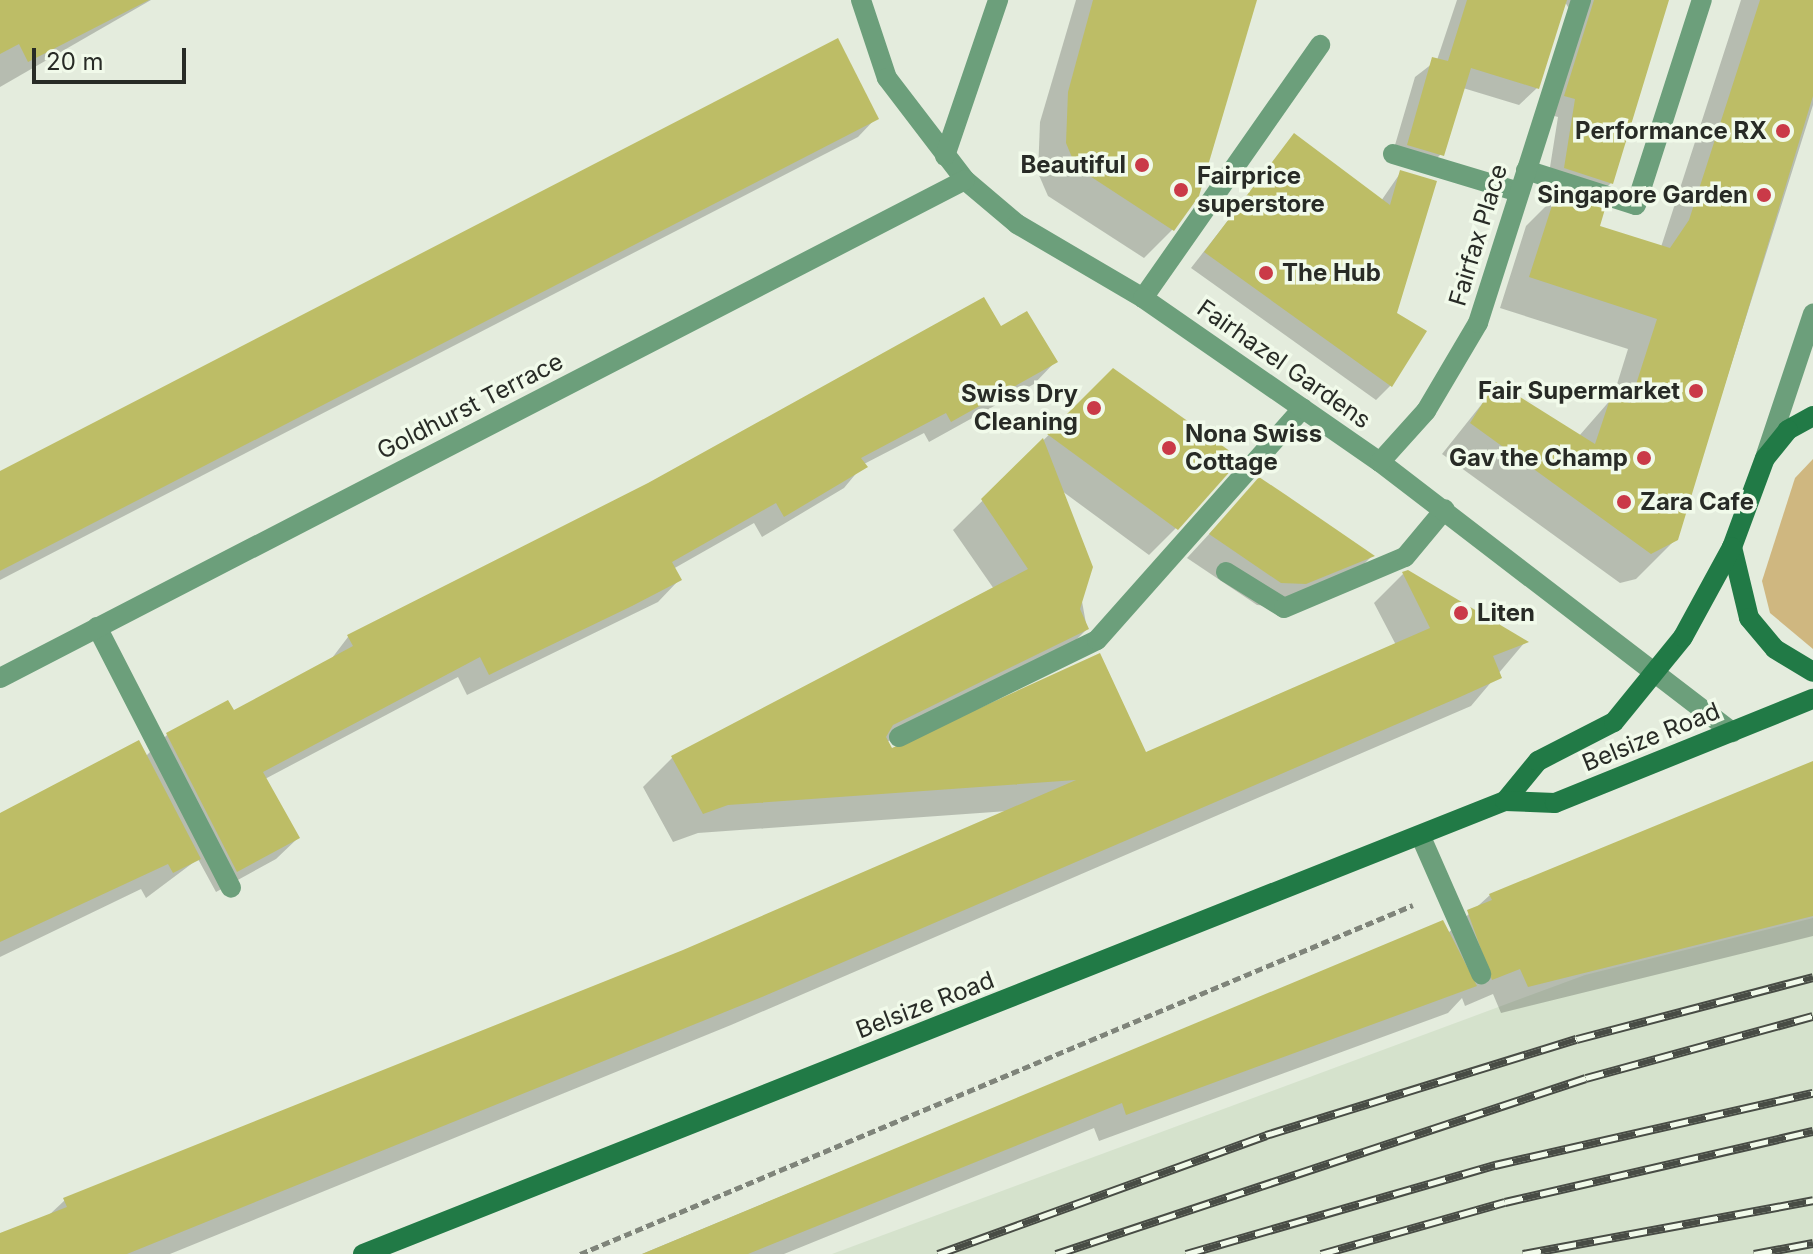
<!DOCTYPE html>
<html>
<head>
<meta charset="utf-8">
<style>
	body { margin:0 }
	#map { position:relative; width:1813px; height:1254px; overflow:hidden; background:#e4ecdd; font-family:Inter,sans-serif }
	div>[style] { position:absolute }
	.built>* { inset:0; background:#d5e2cc }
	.green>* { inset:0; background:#cfb780 }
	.shadow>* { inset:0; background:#0003 }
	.building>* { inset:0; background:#bdbd66 }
	.path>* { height:5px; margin-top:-2.5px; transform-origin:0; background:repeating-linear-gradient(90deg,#7f847a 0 8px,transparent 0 12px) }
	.service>* { height:20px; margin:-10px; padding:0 10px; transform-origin:10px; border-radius:10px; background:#6c9f7b }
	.minor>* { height:20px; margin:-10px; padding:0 10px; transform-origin:10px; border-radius:10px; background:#6c9f7b }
	.secondary>* { height:20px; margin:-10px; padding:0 10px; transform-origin:10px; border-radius:10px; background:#217a46 }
	.rail>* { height:9px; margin-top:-4.5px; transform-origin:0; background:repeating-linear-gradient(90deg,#f1faea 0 18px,#484c45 0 36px); box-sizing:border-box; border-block:2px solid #484c45 }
	.dots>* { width:22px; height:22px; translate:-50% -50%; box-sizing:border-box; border:4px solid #f1faea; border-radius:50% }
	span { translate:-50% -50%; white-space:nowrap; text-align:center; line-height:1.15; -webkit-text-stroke:7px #f1faea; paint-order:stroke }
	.poi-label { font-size:24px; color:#282b26; font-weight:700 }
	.right { translate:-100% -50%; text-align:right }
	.left { translate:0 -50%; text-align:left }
	.street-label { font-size:24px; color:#282b26 }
	.scale { position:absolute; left:32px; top:48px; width:154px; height:36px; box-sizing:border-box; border:4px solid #282b26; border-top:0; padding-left:10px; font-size:24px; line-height:28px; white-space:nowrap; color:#282b26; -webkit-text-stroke:6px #f1faea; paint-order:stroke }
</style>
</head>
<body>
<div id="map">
	<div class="built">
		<i style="clip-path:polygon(1813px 918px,1813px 1254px,832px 1254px,1585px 975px)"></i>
	</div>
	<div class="green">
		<i style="clip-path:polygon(1813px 459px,1813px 649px,1770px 613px,1762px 581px,1795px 478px)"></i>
	</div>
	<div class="shadow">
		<i style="clip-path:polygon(0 0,151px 0,0 87px)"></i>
		<i style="clip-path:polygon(1076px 0,1247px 0,1173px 229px,1144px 258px,1048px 196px,1038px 173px,1040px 122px)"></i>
		<i style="clip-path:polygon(1457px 0,1668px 0,1611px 183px,1593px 201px,1547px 186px,1558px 117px,1547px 114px,1577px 22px,1565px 2px,1537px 88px,1519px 105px,1463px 88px,1443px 152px,1425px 170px,1390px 162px,1415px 77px,1437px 60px)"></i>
		<i style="clip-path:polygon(1741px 0,1813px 0,1813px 105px,1676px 539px,1636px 579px,1620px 583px,1442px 454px,1497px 385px,1579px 436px,1613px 397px,1628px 349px,1500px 308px,1526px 226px,1557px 195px,1598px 228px,1661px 247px)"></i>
		<i style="clip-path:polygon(876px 118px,858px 137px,0 580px,0 479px)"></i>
		<i style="clip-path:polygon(1294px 136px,1381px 201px,1401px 172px,1391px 385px,1376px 400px,1191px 268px)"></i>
		<i style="clip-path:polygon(1000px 329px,1055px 362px,1034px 384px,929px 442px,924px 433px,864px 464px,844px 488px,762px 537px,754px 523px,673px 569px,679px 580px,658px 602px,467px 695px,458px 677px,265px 779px,298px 838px,276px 859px,216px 892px,198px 859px,146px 898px,141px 889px,0 957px,0 815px,145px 757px,167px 735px,233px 713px,329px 662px,348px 637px)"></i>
		<i style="clip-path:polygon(1113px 371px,1176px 528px,1149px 555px,1062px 491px,1087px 629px,1058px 658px,887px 742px,892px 751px,1146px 754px,1396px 645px,1374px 603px,1403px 574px,1525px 642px,1471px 706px,731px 1025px,170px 1254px,0 1254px,0 1235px,48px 1216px,65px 1200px,684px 952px,1008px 811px,698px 833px,673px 842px,643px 787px,672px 758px,994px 589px,953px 530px)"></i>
		<i style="clip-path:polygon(1260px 479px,1372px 556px,1350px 578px,1282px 607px,1257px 605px,1187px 558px)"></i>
		<i style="clip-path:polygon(1813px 763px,1813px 936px,1501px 1013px,1493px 994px,1465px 1006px,1462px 998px,1448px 1013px,1099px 1141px,1094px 1128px,784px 1254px,642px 1254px,1442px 923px,1448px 933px,1490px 895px)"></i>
	</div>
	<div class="building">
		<i style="clip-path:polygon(0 0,149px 0,28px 62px,19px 44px,0 54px)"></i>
		<i style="clip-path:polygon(1093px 0,1257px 0,1199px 196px,1174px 231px,1076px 167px,1066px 143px,1068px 92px)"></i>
		<i style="clip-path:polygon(1467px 0,1567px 0,1539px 89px,1471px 68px,1444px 156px,1407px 145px,1432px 57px,1448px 61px)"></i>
		<i style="clip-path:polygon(1594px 0,1669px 0,1613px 184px,1564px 168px,1575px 99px,1564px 96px)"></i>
		<i style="clip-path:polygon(1760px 0,1813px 0,1813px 96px,1678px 540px,1651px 554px,1470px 423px,1496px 382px,1595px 444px,1611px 396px,1630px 403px,1657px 319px,1529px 277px,1556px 193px,1605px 209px,1600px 226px,1670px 248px,1689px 220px)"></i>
		<i style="clip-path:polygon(838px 38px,879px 119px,0 571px,0 471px)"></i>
		<i style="clip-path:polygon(1294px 133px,1390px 205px,1400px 170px,1437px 181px,1397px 313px,1427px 331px,1392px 387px,1204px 252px)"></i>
		<i style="clip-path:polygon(984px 297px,1001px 326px,1027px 311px,1058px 362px,951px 422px,946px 413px,861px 458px,868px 467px,784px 517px,776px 503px,672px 562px,682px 580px,632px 606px,489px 675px,480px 657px,263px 772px,300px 838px,237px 872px,166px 733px,228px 700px,234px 710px,353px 646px,347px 635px,648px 483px)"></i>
		<i style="clip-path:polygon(1113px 368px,1241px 459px,1178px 530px,1047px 434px)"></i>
		<i style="clip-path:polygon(1043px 438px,1093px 567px,1080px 609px,1089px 629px,893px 725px,886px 737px,892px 748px,1100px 653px,1146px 752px,1430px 628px,1402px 572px,1408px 570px,1529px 642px,1493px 656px,1502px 678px,1460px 697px,762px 997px,127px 1254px,0 1254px,0 1233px,67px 1207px,63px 1198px,683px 950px,1076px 780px,728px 805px,703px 814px,671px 756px,1028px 569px,981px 499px)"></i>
		<i style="clip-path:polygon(1259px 477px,1286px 495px,1375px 556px,1306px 584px,1281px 583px,1209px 534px)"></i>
		<i style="clip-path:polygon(139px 740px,201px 859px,173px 873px,168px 864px,0 942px,0 813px)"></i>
		<i style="clip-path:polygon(1813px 761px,1813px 916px,1528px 987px,1520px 969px,1492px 980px,1467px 910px,1492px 900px,1489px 894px)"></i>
		<i style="clip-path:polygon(1443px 920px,1477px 986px,1126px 1115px,1122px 1103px,748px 1254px,642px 1254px)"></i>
	</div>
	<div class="path">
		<i style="left:580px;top:1254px;width:903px;rotate:-22.73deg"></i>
	</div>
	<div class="service">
		<i style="left:1393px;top:154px;width:132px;rotate:16.8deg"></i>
		<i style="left:1526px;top:170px;width:115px;rotate:17.7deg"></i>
		<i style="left:1636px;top:205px;width:215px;rotate:-72.2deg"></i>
		<i style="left:1143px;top:298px;width:309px;rotate:-55deg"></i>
		<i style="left:1226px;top:572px;width:68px;rotate:31.8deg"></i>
		<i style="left:1284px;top:608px;width:131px;rotate:-22.9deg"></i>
		<i style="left:1405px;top:557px;width:62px;rotate:-50.2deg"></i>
		<i style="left:97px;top:627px;width:293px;rotate:62.8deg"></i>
		<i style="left:899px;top:737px;width:220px;rotate:-26.1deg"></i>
		<i style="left:1097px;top:640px;width:310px;rotate:-48.4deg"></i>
		<i style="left:1421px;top:837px;width:150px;rotate:66.3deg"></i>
	</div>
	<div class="minor">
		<i style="left:861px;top:0;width:82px;rotate:71.6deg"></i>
		<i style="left:887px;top:78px;width:128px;rotate:52.6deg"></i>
		<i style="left:965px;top:180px;width:68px;rotate:40.2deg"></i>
		<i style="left:1017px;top:224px;width:146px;rotate:30.4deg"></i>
		<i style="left:1143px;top:298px;width:288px;rotate:34.7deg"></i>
		<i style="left:1380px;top:462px;width:444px;rotate:37.5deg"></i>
		<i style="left:945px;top:156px;width:165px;rotate:-71.2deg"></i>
		<i style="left:1766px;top:455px;width:149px;rotate:-71.6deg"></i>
		<i style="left:1380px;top:462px;width:69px;rotate:-48deg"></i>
		<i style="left:1426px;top:411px;width:102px;rotate:-59.4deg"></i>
		<i style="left:1478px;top:323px;width:339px;rotate:-72.3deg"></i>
		<i style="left:0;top:678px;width:1086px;rotate:-27.3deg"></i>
	</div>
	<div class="secondary">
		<i style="left:1813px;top:416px;width:29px;rotate:151deg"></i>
		<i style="left:1788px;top:430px;width:36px;rotate:129deg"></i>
		<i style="left:1765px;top:458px;width:95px;rotate:110.3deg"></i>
		<i style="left:1732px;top:547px;width:73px;rotate:76.5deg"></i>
		<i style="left:1749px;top:618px;width:40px;rotate:50deg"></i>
		<i style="left:1775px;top:649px;width:44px;rotate:31.2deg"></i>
		<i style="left:1505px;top:801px;width:52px;rotate:-50.5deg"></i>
		<i style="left:1538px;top:761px;width:85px;rotate:-27.2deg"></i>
		<i style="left:1614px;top:722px;width:109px;rotate:-50.9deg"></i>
		<i style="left:1683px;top:637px;width:102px;rotate:-61.4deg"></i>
		<i style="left:363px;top:1254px;width:1229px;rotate:-21.64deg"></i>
		<i style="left:1505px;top:801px;width:50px;rotate:2.3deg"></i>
		<i style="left:1555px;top:803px;width:278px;rotate:-22deg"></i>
	</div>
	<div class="rail">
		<i style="left:938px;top:1254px;width:349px;rotate:-19.9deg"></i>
		<i style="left:1266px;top:1135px;width:325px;rotate:-17.2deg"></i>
		<i style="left:1577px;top:1039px;width:244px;rotate:-14.7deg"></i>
		<i style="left:1056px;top:1254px;width:558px;rotate:-18.37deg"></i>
		<i style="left:1586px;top:1078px;width:235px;rotate:-15.3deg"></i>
		<i style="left:1186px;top:1254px;width:322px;rotate:-16.1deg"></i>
		<i style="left:1495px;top:1165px;width:326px;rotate:-12.8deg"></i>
		<i style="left:1321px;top:1254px;width:191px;rotate:-15.8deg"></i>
		<i style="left:1505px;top:1202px;width:316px;rotate:-13deg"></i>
		<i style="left:1523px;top:1254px;width:295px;rotate:-10.5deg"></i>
		<i style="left:1754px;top:1254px;width:60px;rotate:-10.6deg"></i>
	</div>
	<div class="dots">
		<i style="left:1783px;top:131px;background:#ca3a48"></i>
		<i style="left:1142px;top:165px;background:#ca3a48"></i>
		<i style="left:1181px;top:190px;background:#ca3a48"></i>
		<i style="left:1764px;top:195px;background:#ca3a48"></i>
		<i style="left:1266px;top:273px;background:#ca3a48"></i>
		<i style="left:1696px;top:391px;background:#ca3a48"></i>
		<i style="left:1094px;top:408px;background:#ca3a48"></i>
		<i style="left:1169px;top:448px;background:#ca3a48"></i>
		<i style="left:1644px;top:458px;background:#ca3a48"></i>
		<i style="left:1624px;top:502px;background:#ca3a48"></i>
		<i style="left:1461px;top:613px;background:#ca3a48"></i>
	</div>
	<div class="poi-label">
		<span class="right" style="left:1767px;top:131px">Performance RX</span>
		<span class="right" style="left:1126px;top:165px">Beautiful</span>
		<span class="left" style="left:1197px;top:190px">Fairprice<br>superstore</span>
		<span class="right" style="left:1748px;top:195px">Singapore Garden</span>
		<span class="left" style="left:1282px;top:273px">The Hub</span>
		<span class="right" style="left:1680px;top:391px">Fair Supermarket</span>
		<span class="right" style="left:1078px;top:408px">Swiss Dry<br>Cleaning</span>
		<span class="left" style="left:1185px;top:448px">Nona Swiss<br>Cottage</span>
		<span class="right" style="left:1628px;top:458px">Gav the Champ</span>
		<span class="left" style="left:1640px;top:502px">Zara Cafe</span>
		<span class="left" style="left:1477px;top:613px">Liten</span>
	</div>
	<div class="street-label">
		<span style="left:1478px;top:235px;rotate:-73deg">Fairfax Place</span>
		<span style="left:1284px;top:364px;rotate:35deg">Fairhazel Gardens</span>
		<span style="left:470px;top:406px;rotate:-27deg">Goldhurst Terrace</span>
		<span style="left:1651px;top:737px;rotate:-22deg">Belsize Road</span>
		<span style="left:925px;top:1005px;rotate:-21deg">Belsize Road</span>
	</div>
	<div class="scale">20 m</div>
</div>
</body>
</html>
